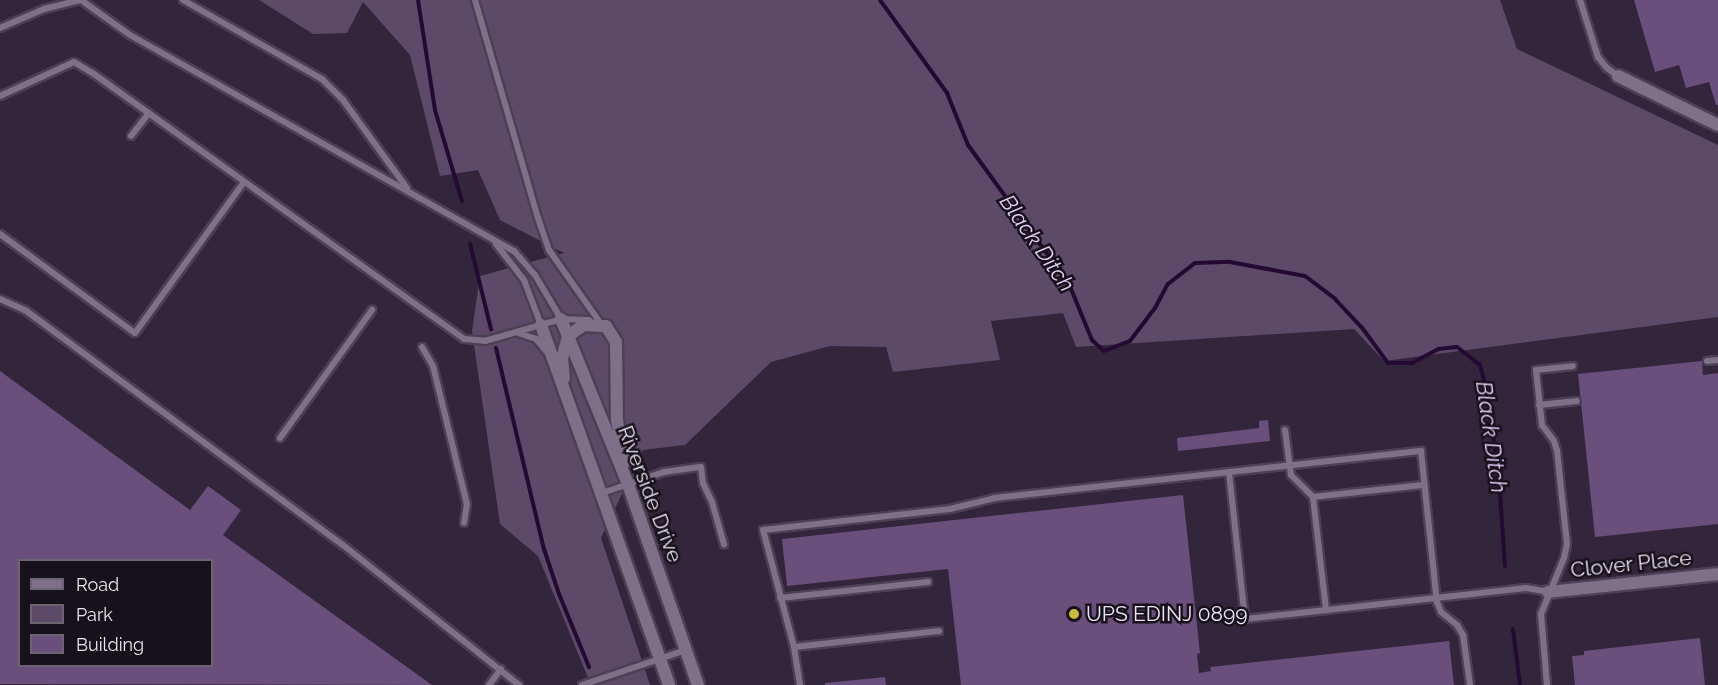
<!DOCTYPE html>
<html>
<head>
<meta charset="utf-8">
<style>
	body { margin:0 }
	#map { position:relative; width:1718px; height:685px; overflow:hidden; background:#32253c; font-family:Raleway,sans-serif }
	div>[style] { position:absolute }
	.green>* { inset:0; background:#5c4a68 }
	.stream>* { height:4px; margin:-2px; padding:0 2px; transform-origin:2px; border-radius:2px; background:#240a33 }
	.building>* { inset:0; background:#6a4e7c }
	.roads { filter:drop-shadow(2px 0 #4c4054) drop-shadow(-2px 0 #4c4054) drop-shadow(0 2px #4c4054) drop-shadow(0 -2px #4c4054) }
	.lane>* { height:6px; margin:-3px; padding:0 3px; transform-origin:3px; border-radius:3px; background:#7f708a }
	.street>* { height:12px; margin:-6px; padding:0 6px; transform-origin:6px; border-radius:6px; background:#7f708a }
	.dots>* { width:16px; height:16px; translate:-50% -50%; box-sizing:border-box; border:3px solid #17111b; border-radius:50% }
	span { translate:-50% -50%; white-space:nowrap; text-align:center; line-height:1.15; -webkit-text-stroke:5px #17111b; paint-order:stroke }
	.street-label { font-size:21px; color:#ebe3f2 }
	.poi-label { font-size:21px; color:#ebe3f2 }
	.left { translate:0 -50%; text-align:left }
	.water-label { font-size:22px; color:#e5cbf8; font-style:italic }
	.legend { position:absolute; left:18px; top:559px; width:195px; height:108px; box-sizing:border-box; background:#17111b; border:2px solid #6c6571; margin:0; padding:8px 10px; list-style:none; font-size:18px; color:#ebe3f2 }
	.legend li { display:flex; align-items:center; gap:12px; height:30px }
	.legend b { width:30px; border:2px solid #6c6571 }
</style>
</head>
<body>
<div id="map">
	<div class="green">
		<i style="clip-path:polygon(259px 0,1500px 0,1517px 49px,1718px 145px,1718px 317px,1384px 361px,1354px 329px,1076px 347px,1063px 313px,991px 321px,1000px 360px,893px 372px,886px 347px,830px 346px,771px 362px,685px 445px,643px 450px,601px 538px,650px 685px,591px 685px,538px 556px,500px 524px,472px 331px,480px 276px,564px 253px,500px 220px,478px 170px,440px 176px,410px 55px,363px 2px,347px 33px,313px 34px)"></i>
	</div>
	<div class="stream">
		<i style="left:418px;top:0;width:111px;rotate:81.2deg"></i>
		<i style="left:435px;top:110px;width:95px;rotate:73.5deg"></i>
		<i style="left:880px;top:0;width:115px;rotate:54.2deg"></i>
		<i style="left:947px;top:93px;width:56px;rotate:68deg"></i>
		<i style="left:968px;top:145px;width:172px;rotate:54deg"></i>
		<i style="left:1069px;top:284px;width:61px;rotate:67.7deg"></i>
		<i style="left:1092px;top:340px;width:16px;rotate:43deg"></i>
		<i style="left:1104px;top:351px;width:28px;rotate:-21deg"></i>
		<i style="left:1130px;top:341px;width:41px;rotate:-52.9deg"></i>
		<i style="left:1155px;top:308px;width:27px;rotate:-62deg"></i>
		<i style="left:1168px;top:284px;width:34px;rotate:-38deg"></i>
		<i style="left:1195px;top:263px;width:35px;rotate:-2deg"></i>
		<i style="left:1230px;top:262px;width:76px;rotate:10.6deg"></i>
		<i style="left:1305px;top:276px;width:38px;rotate:37deg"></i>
		<i style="left:1335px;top:299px;width:41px;rotate:47deg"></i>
		<i style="left:1363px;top:329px;width:42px;rotate:53.7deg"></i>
		<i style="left:1388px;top:363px;width:24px"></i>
		<i style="left:1412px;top:363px;width:30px;rotate:-28deg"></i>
		<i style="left:1438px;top:349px;width:19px;rotate:-6deg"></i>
		<i style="left:1457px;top:347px;width:29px;rotate:38deg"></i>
		<i style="left:1480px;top:365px;width:28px;rotate:75deg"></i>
		<i style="left:1487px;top:392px;width:88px;rotate:82.1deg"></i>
		<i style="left:1499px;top:479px;width:87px;rotate:86.1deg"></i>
		<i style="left:470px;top:244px;width:88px;rotate:76.1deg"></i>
		<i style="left:496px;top:348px;width:207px;rotate:76.6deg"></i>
		<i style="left:544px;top:549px;width:47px;rotate:71.6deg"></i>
		<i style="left:559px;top:594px;width:79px;rotate:67.7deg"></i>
		<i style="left:1513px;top:629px;width:56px;rotate:82.9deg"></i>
	</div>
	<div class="building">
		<i style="clip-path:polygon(1634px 0,1718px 0,1718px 105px,1716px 105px,1709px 82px,1686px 88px,1679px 65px,1655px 72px)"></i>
		<i style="clip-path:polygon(1702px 361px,1703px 375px,1718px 373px,1718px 524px,1595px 537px,1578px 374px)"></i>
		<i style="clip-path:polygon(evenodd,0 371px,190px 510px,208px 486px,241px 510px,223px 535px,432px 685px,0 684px,0 371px,20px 560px,212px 560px,212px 666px,20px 666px,20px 560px)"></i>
		<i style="clip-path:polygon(1268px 420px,1270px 441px,1178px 451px,1177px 438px,1259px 428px,1259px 421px)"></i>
		<i style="clip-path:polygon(1183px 495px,1200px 653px,1197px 654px,1199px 673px,1211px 671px,1210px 667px,1449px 641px,1454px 685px,961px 685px,948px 569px,787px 586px,782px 539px)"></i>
		<i style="clip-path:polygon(1700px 638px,1705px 685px,1575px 685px,1572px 656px,1584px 655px,1584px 651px)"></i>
		<i style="clip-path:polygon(885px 677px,886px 685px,825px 685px,825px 683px)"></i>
	</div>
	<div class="roads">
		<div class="lane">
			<i style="left:81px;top:0;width:60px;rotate:35.5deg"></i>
			<i style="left:130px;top:35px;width:441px;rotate:29.4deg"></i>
			<i style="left:514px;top:251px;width:32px;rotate:49deg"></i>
			<i style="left:535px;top:275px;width:51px;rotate:59.4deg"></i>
			<i style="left:183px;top:0;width:160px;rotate:29.6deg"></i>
			<i style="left:322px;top:79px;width:30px;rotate:45deg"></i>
			<i style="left:343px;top:100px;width:109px;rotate:54deg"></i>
			<i style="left:475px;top:0;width:227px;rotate:73.9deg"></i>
			<i style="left:538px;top:218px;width:34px;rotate:71deg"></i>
			<i style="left:549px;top:250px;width:90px;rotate:54.9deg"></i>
			<i style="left:1580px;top:0;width:60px;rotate:72.5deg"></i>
			<i style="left:1598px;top:57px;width:14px;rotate:51deg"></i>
			<i style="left:1607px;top:68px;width:14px;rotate:36deg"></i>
			<i style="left:0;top:28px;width:48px;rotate:-23.4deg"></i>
			<i style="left:44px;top:9px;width:36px;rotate:-14deg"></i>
			<i style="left:0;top:96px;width:81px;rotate:-24.7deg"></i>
			<i style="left:74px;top:62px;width:23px;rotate:31deg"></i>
			<i style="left:94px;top:74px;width:455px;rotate:35.6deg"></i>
			<i style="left:464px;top:339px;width:21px;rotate:5deg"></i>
			<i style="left:485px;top:341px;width:79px;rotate:-16.1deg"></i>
			<i style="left:561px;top:319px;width:28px;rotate:2deg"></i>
			<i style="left:131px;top:136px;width:29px;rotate:-52deg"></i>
			<i style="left:0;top:234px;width:167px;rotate:36.3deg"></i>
			<i style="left:135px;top:333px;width:186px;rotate:-54.2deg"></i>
			<i style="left:496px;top:244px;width:46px;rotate:52.1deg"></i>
			<i style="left:524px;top:280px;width:48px;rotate:69.3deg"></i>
			<i style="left:0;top:299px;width:27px;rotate:24deg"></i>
			<i style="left:25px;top:310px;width:395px;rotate:36.5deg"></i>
			<i style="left:343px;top:545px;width:225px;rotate:38.5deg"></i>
			<i style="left:518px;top:333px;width:19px;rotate:18deg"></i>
			<i style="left:536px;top:339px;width:16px;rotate:50deg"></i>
			<i style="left:422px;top:347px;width:22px;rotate:60deg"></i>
			<i style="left:433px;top:366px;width:142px;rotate:76.2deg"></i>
			<i style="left:467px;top:504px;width:19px;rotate:99deg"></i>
			<i style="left:1707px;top:361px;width:11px;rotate:-5deg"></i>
			<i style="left:1539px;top:405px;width:38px;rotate:-6deg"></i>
			<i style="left:1285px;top:430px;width:45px;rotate:82.4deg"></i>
			<i style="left:1291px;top:475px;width:31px;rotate:45deg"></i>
			<i style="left:1313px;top:497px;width:114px;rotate:83.4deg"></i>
			<i style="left:280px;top:438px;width:158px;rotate:-54.3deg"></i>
			<i style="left:1229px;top:472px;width:148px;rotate:83.8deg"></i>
			<i style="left:1245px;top:619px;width:283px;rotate:-6.3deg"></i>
			<i style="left:1526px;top:588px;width:22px;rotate:10deg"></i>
			<i style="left:602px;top:493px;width:65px;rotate:-18.7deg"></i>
			<i style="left:664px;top:472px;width:37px;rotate:-8deg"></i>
			<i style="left:701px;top:467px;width:16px;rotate:83deg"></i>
			<i style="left:703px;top:483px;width:21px;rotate:65deg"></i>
			<i style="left:712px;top:502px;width:44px;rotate:74.1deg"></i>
			<i style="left:1313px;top:497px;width:112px;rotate:-6.2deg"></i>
			<i style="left:780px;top:598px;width:149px;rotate:-6.2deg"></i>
			<i style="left:794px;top:647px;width:146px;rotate:-6.3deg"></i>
			<i style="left:489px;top:685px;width:20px;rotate:-53deg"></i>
			<i style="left:582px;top:685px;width:110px;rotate:-18.6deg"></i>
			<i style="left:800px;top:685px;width:38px;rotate:-99deg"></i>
			<i style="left:794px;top:647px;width:121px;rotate:-104.8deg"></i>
			<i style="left:763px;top:530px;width:188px;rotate:-6.4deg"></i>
			<i style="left:950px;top:509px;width:46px;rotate:-13.7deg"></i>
			<i style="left:995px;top:498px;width:429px;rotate:-6.3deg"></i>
			<i style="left:1421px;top:451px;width:152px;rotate:84deg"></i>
			<i style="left:1437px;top:602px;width:11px;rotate:68deg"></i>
			<i style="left:1441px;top:612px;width:21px;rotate:39deg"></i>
			<i style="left:1457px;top:625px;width:12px;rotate:59deg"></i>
			<i style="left:1463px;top:635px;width:50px;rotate:82deg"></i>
			<i style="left:1547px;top:685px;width:71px;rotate:-94.8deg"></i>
			<i style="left:1541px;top:614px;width:61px;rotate:-67.7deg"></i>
			<i style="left:1564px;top:558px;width:14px;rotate:-78deg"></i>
			<i style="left:1567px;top:544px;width:94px;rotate:-96.1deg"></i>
			<i style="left:1557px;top:451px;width:10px;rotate:-107deg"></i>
			<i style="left:1554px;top:441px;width:20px;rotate:-127deg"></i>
			<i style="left:1542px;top:425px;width:55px;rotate:-96.2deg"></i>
			<i style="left:1536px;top:370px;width:37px;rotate:-6deg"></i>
		</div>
		<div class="street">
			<i style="left:1618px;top:76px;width:111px;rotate:26.1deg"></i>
			<i style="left:561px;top:319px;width:178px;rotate:67.9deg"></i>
			<i style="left:628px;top:484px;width:213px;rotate:70.8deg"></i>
			<i style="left:541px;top:325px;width:382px;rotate:70.4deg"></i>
			<i style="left:564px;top:378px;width:19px;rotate:-96deg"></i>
			<i style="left:562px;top:359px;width:24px;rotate:-75deg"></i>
			<i style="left:568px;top:336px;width:19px;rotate:-35deg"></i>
			<i style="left:584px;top:325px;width:22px;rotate:3deg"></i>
			<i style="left:606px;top:326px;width:19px;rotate:58deg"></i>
			<i style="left:616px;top:342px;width:78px;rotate:89.3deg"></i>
			<i style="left:617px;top:420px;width:43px;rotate:80.5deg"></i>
			<i style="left:1548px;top:592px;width:171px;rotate:-6deg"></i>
		</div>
	</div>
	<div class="dots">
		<i style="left:1074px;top:614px;background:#cbb939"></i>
	</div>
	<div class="street-label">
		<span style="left:650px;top:494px;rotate:69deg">Riverside Drive</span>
		<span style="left:1631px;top:564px;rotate:-6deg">Clover Place</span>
	</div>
	<div class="poi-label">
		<span class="left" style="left:1086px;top:614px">UPS EDINJ 0899</span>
	</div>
	<div class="water-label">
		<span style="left:1037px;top:243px;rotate:55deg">Black Ditch</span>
		<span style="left:1491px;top:437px;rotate:82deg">Black Ditch</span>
	</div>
	<ul class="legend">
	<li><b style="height:8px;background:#7f708a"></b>Road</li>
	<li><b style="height:16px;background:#5c4a68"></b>Park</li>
	<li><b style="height:16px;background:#6a4e7c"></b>Building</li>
	</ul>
</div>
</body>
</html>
